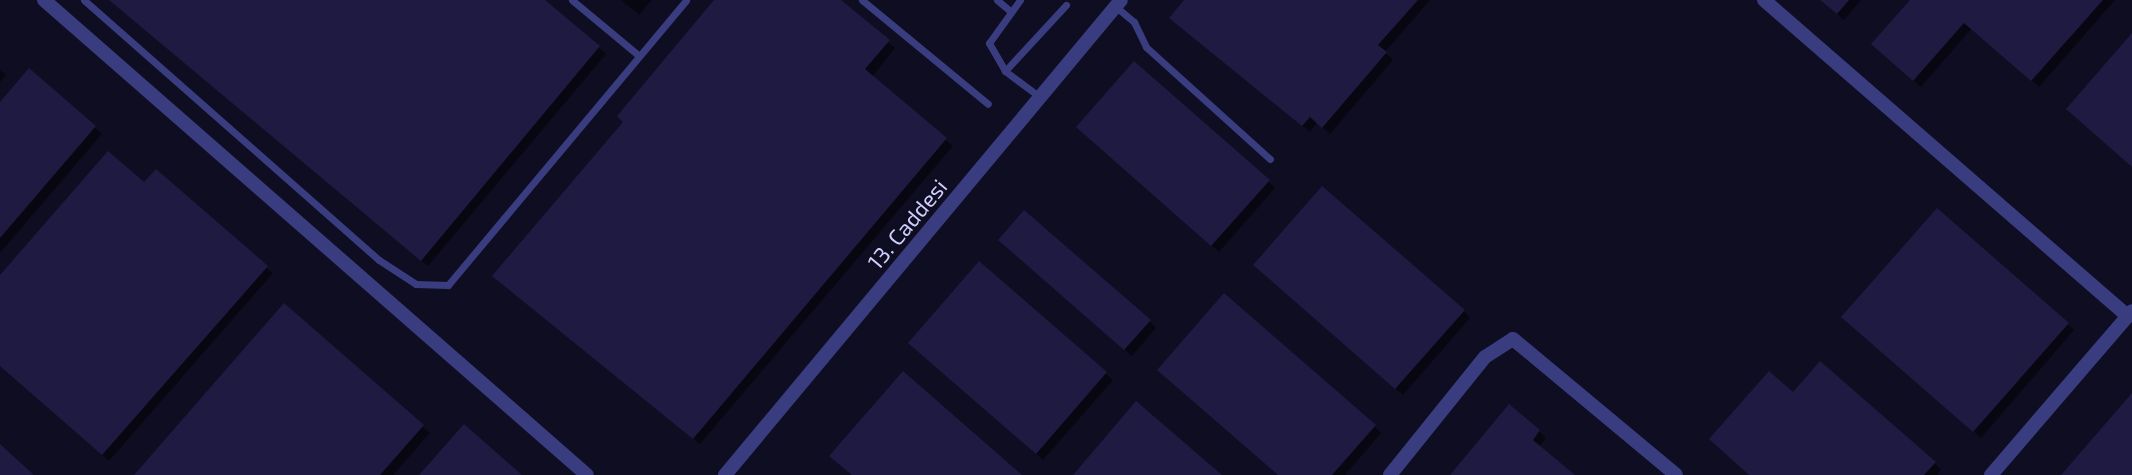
<!DOCTYPE html>
<html>
<head>
<meta charset="utf-8">
<style>
	body { margin:0 }
	#map { position:relative; width:2132px; height:475px; overflow:hidden; background:#0f0d21; font-family:"Exo 2",sans-serif }
	div>[style] { position:absolute }
	.shadow>* { inset:0; background:#0007 }
	.building>* { inset:0; background:#1e1a42 }
	.lane>* { height:7px; margin:-3.5px; padding:0 3.5px; transform-origin:3.5px; border-radius:3.5px; background:#393d80 }
	.street>* { height:14px; margin:-7px; padding:0 7px; transform-origin:7px; border-radius:7px; background:#393d80 }
	span { translate:-50% -50%; white-space:nowrap; text-align:center; line-height:1.15; -webkit-text-stroke:4.5px #0f0d21; paint-order:stroke }
	.street-label { font-size:22px; color:#cfceff }
</style>
</head>
<body>
<div id="map">
	<div class="shadow">
		<i style="clip-path:polygon(110px 0,543px 0,606px 54px,428px 266px)"></i>
		<i style="clip-path:polygon(621px 0,652px 0,639px 15px)"></i>
		<i style="clip-path:polygon(716px 0,839px 0,895px 48px,872px 77px,953px 146px,700px 444px,501px 283px)"></i>
		<i style="clip-path:polygon(1186px 0,1430px 0,1385px 52px,1393px 60px,1330px 134px,1317px 123px,1310px 132px,1178px 24px)"></i>
		<i style="clip-path:polygon(1821px 0,1861px 0,1844px 20px)"></i>
		<i style="clip-path:polygon(1912px 0,2115px 0,2039px 87px,1972px 28px,1921px 87px,1879px 51px)"></i>
		<i style="clip-path:polygon(0 70px,6px 75px,0 82px)"></i>
		<i style="clip-path:polygon(29px 70px,102px 134px,0 253px,0 104px)"></i>
		<i style="clip-path:polygon(1085px 134px,1268px 181px,1275px 188px,1219px 252px)"></i>
		<i style="clip-path:polygon(144px 185px,273px 273px,109px 461px,0 365px,0 277px)"></i>
		<i style="clip-path:polygon(1006px 247px,1150px 321px,1156px 328px,1132px 356px)"></i>
		<i style="clip-path:polygon(979px 263px,1113px 380px,1043px 460px,917px 349px)"></i>
		<i style="clip-path:polygon(1261px 272px,1464px 311px,1470px 318px,1403px 395px)"></i>
		<i style="clip-path:polygon(284px 305px,430px 433px,393px 475px,136px 475px)"></i>
		<i style="clip-path:polygon(1850px 324px,2068px 324px,2074px 330px,1981px 438px)"></i>
		<i style="clip-path:polygon(1793px 394px,1935px 463px,1941px 470px,1937px 475px,1751px 475px)"></i>
		<i style="clip-path:polygon(1375px 426px,1381px 433px,1345px 475px,1279px 475px)"></i>
		<i style="clip-path:polygon(1539px 431px,1546px 438px,1539px 447px,1573px 475px,1452px 475px)"></i>
	</div>
	<div class="building">
		<i style="clip-path:polygon(109px 0,545px 0,600px 46px,421px 261px)"></i>
		<i style="clip-path:polygon(714px 0,841px 0,890px 40px,865px 69px,947px 138px,693px 439px,492px 276px,623px 122px,617px 116px)"></i>
		<i style="clip-path:polygon(1184px 0,1418px 0,1378px 45px,1387px 52px,1322px 128px,1310px 117px,1302px 126px,1169px 18px)"></i>
		<i style="clip-path:polygon(1820px 0,1849px 0,1837px 14px)"></i>
		<i style="clip-path:polygon(1910px 0,2103px 0,2031px 81px,1964px 23px,1913px 81px,1871px 44px)"></i>
		<i style="clip-path:polygon(2132px 33px,2132px 167px,2066px 109px)"></i>
		<i style="clip-path:polygon(1134px 61px,1270px 180px,1211px 246px,1076px 127px)"></i>
		<i style="clip-path:polygon(29px 68px,96px 126px,0 238px,0 102px)"></i>
		<i style="clip-path:polygon(108px 151px,144px 182px,156px 169px,268px 266px,102px 455px,0 366px,0 275px)"></i>
		<i style="clip-path:polygon(1322px 186px,1465px 310px,1395px 389px,1253px 265px)"></i>
		<i style="clip-path:polygon(1937px 208px,2069px 323px,1973px 432px,1841px 317px)"></i>
		<i style="clip-path:polygon(1024px 210px,1151px 320px,1124px 350px,998px 240px)"></i>
		<i style="clip-path:polygon(979px 261px,1107px 372px,1036px 454px,908px 343px)"></i>
		<i style="clip-path:polygon(1224px 293px,1376px 425px,1332px 475px,1278px 475px,1157px 370px)"></i>
		<i style="clip-path:polygon(284px 303px,424px 425px,380px 475px,134px 475px)"></i>
		<i style="clip-path:polygon(1820px 361px,1936px 462px,1924px 475px,1749px 475px,1709px 439px,1769px 371px,1793px 392px)"></i>
		<i style="clip-path:polygon(903px 371px,1022px 475px,852px 475px,829px 456px)"></i>
		<i style="clip-path:polygon(2132px 393px,2132px 475px,2061px 475px)"></i>
		<i style="clip-path:polygon(1136px 401px,1222px 475px,1073px 475px)"></i>
		<i style="clip-path:polygon(1509px 404px,1540px 430px,1533px 440px,1575px 475px,1450px 475px)"></i>
		<i style="clip-path:polygon(464px 424px,522px 475px,419px 475px)"></i>
		<i style="clip-path:polygon(0 444px,34px 475px,0 475px)"></i>
	</div>
	<div class="lane">
		<i style="left:84px;top:0;width:393px;rotate:41.4deg"></i>
		<i style="left:379px;top:260px;width:44px;rotate:33deg"></i>
		<i style="left:416px;top:284px;width:32px;rotate:2deg"></i>
		<i style="left:448px;top:285px;width:371px;rotate:-50.1deg"></i>
		<i style="left:572px;top:0;width:86px;rotate:39.8deg"></i>
		<i style="left:862px;top:0;width:163px;rotate:39.5deg"></i>
		<i style="left:997px;top:0;width:17px;rotate:40deg"></i>
		<i style="left:1020px;top:0;width:53px;rotate:125.8deg"></i>
		<i style="left:989px;top:43px;width:32px;rotate:60deg"></i>
		<i style="left:1005px;top:71px;width:44px;rotate:36.6deg"></i>
		<i style="left:1115px;top:6px;width:25px;rotate:40deg"></i>
		<i style="left:1134px;top:22px;width:28px;rotate:64deg"></i>
		<i style="left:1146px;top:47px;width:167px;rotate:42.1deg"></i>
		<i style="left:1005px;top:71px;width:90px;rotate:-47.3deg"></i>
	</div>
	<div class="street">
		<i style="left:44px;top:0;width:721px;rotate:41.18deg"></i>
		<i style="left:1764px;top:0;width:482px;rotate:41deg"></i>
		<i style="left:725px;top:475px;width:618px;rotate:-50.18deg"></i>
		<i style="left:1390px;top:475px;width:151px;rotate:-51.2deg"></i>
		<i style="left:1485px;top:357px;width:33px;rotate:-33deg"></i>
		<i style="left:1513px;top:339px;width:212px;rotate:39.8deg"></i>
		<i style="left:1991px;top:475px;width:216px;rotate:-49.3deg"></i>
	</div>
	<div class="street-label">
		<span style="left:907px;top:224px;rotate:-50deg">13. Caddesi</span>
	</div>
</div>
</body>
</html>
